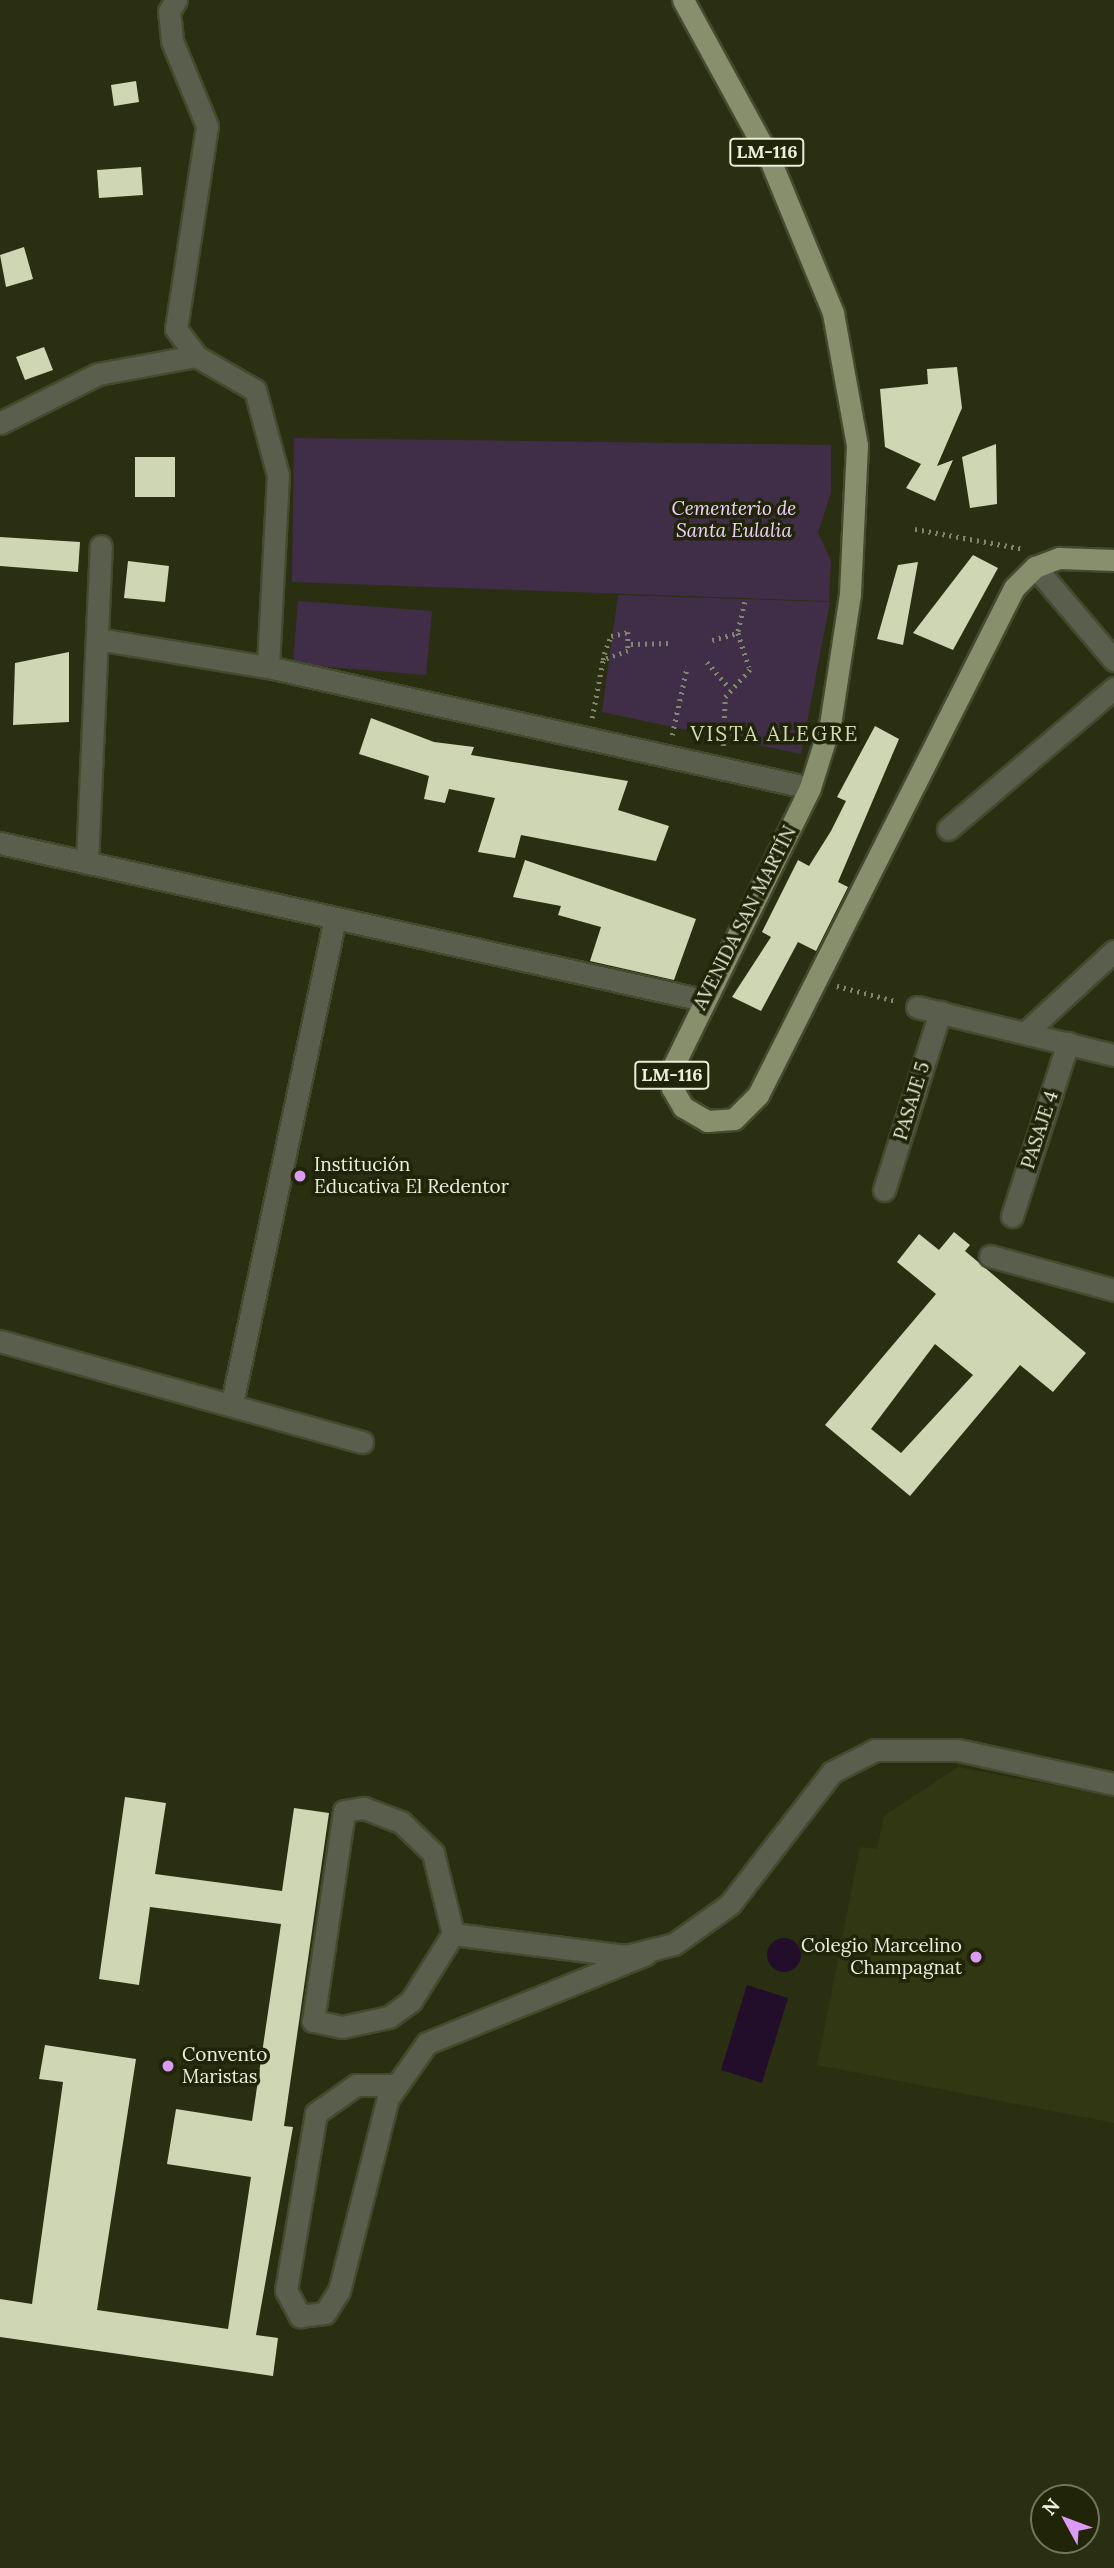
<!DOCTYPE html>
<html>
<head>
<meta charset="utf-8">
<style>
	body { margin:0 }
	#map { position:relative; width:1114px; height:2568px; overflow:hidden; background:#2a2f12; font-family:Lora,serif }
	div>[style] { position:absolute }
	.built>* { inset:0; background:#313713 }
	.green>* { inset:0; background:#402e48 }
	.water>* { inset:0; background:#220e2a }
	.round { border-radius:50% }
	.building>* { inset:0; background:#cfd6b4 }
	.path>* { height:4.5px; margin-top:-2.25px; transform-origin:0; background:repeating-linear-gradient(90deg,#82866e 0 2px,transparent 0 7px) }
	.roads { filter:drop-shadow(2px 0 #454a2e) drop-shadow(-2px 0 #454a2e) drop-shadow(0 2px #454a2e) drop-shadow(0 -2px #454a2e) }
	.minor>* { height:21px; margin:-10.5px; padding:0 10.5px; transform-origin:10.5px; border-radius:10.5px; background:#5a5e4d }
	.major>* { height:21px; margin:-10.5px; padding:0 10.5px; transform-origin:10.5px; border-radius:10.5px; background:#888f6d }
	.dots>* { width:19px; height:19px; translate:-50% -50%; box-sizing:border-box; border:4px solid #202508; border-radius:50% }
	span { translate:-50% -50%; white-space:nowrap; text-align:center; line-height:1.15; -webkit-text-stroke:7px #202508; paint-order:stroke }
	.shield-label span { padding:2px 5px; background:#202508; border:2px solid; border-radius:5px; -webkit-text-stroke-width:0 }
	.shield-label { font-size:18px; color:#eaeedc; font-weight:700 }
	.park-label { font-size:19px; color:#f0d0ff; font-style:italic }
	.street-label { font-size:19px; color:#eaeedc }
	.poi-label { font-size:19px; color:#eaeedc }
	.left { translate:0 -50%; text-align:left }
	.right { translate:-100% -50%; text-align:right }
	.neighbourhood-label { font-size:21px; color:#d3dab8; letter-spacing:2px }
	.north { position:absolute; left:1030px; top:2484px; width:70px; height:70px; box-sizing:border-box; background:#202508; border:2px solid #71755d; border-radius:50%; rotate:311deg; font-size:19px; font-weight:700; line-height:28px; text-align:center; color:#eaeedc }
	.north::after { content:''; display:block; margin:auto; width:24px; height:32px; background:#da9af6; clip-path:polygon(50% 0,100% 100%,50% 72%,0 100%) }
</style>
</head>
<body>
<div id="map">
	<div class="built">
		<i style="clip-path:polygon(958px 1767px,1114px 1797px,1114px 2123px,817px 2065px,860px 1847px,877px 1849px,884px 1816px)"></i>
	</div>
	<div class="green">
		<i style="clip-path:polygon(294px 438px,831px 445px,831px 492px,818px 533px,831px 561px,829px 601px,292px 582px)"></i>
		<i style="clip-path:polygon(618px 595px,830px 602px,801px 754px,602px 712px)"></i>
		<i style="clip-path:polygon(298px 601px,432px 611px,426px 675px,293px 664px)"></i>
	</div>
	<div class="water">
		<i class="round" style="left:767px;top:1938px;width:34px;height:34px"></i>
		<i style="clip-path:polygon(747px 1985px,788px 1998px,762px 2083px,721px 2070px)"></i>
	</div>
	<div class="building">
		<i style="clip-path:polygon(136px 81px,139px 102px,114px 106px,111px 85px)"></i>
		<i style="clip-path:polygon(141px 167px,143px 195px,99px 198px,97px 170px)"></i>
		<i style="clip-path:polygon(24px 247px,33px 279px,6px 287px,0 255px)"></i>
		<i style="clip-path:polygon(44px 347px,53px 370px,25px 380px,16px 357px)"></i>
		<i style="clip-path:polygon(957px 367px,962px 408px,937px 466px,953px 460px,935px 501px,906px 488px,921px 464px,885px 447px,880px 389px,928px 384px,927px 369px)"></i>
		<i style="clip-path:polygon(996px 444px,997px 504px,970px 508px,962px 457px)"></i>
		<i style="clip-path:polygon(135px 457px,175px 457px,175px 497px,135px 497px)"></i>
		<i style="clip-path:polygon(0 537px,80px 542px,78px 572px,0 566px)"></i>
		<i style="clip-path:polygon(973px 555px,998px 568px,953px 650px,913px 633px)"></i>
		<i style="clip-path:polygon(128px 561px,169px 566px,165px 602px,124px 598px)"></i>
		<i style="clip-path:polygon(918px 562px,903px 645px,877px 639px,898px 565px)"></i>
		<i style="clip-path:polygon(69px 652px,69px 722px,13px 725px,15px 663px)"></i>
		<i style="clip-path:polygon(371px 718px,434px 742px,474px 747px,471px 755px,628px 781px,618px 810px,669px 826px,656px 861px,521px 835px,515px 858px,478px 852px,495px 798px,449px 789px,445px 803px,424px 799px,429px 776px,359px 754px)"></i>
		<i style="clip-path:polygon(875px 726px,899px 739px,838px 882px,848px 887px,816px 951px,798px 942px,761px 1011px,732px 997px,771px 937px,762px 932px,798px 860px,809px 866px,831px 831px,846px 801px,837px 797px)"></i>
		<i style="clip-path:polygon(525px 860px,696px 919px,674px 980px,590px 961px,601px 927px,558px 915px,561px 906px,513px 897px)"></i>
		<i style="clip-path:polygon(evenodd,954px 1232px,970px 1245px,965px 1251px,1086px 1353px,1053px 1392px,1020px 1365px,910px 1496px,825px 1425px,936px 1294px,897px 1262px,919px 1234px,939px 1250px,954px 1232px,935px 1344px,973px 1375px,901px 1453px,871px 1429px,935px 1344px)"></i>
		<i style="clip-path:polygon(125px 1797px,166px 1803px,155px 1874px,282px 1891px,294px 1808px,329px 1813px,284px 2126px,293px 2127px,256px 2335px,278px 2338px,273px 2376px,0 2337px,0 2299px,32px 2304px,63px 2082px,39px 2079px,45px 2045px,136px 2059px,97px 2310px,228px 2329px,251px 2177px,167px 2164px,176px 2109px,252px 2121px,281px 1924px,150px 1907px,139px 1985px,99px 1979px)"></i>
	</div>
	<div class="path">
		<i style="left:915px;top:529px;width:111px;rotate:10.4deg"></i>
		<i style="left:745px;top:602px;width:32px;rotate:103deg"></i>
		<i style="left:738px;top:633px;width:36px;rotate:72deg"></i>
		<i style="left:712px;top:640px;width:27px;rotate:-15deg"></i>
		<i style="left:631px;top:644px;width:41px;rotate:-1.4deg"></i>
		<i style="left:707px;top:662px;width:35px;rotate:49deg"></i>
		<i style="left:592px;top:718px;width:59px;rotate:-79.3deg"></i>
		<i style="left:603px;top:660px;width:6px;rotate:-81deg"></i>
		<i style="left:604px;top:654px;width:19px;rotate:-69deg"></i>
		<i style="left:611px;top:636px;width:17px;rotate:-13deg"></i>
		<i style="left:628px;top:632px;width:19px;rotate:90deg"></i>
		<i style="left:628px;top:651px;width:27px;rotate:160deg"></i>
		<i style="left:672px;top:735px;width:70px;rotate:-77.6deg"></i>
		<i style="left:723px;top:746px;width:49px;rotate:-87.7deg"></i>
		<i style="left:725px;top:697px;width:40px;rotate:-48deg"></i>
		<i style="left:837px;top:986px;width:61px;rotate:14.3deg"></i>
	</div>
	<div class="roads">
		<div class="minor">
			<i style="left:176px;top:0;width:13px;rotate:122deg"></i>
			<i style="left:169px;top:11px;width:30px;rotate:84deg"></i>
			<i style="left:172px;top:41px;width:92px;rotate:67.6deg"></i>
			<i style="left:207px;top:126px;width:205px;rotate:98.7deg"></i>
			<i style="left:176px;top:329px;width:34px;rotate:53deg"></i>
			<i style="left:0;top:423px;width:110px;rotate:-26.6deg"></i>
			<i style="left:98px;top:374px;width:100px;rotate:-10.4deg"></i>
			<i style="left:196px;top:356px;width:68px;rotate:30deg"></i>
			<i style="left:255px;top:390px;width:88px;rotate:74.9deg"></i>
			<i style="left:278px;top:475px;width:192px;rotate:93deg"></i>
			<i style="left:1035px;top:567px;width:122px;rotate:49.7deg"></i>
			<i style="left:98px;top:639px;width:172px;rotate:9.4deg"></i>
			<i style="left:268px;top:667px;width:555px;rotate:12.58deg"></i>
			<i style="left:948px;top:829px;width:218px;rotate:-40.3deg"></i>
			<i style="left:0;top:843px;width:720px;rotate:12.59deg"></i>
			<i style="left:87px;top:863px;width:317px;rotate:-87.5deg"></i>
			<i style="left:917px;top:1007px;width:203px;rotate:13.7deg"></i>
			<i style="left:1025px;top:1033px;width:121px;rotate:-42.7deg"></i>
			<i style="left:884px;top:1190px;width:187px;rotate:-72.5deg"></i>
			<i style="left:1012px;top:1216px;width:182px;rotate:-72.1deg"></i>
			<i style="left:990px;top:1256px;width:129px;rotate:15.3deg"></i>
			<i style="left:0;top:1341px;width:376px;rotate:15.6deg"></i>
			<i style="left:232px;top:1403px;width:494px;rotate:-78deg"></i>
			<i style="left:364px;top:1808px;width:40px;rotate:21deg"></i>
			<i style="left:401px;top:1822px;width:45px;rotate:44.1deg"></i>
			<i style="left:433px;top:1853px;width:83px;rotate:76.1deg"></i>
			<i style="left:453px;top:1934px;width:79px;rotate:122.1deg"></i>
			<i style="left:411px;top:2001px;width:27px;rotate:144deg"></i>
			<i style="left:389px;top:2017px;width:48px;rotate:168deg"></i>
			<i style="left:342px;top:2027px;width:30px;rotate:-168deg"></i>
			<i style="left:313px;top:2021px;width:212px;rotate:-81.6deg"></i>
			<i style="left:344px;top:1811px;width:20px;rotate:-9deg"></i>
			<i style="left:453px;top:1934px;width:174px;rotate:7.2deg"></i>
			<i style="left:626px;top:1956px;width:49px;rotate:-14deg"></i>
			<i style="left:674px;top:1944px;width:69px;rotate:-35.5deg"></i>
			<i style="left:730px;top:1904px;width:167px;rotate:-52.3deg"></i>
			<i style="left:832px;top:1772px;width:48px;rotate:-27.1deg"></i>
			<i style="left:875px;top:1750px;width:83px"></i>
			<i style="left:958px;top:1750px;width:160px;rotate:12.3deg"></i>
			<i style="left:397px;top:2085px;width:41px;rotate:180deg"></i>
			<i style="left:356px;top:2085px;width:49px;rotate:145deg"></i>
			<i style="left:316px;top:2113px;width:180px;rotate:99.6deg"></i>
			<i style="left:286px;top:2290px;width:30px;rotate:62deg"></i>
			<i style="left:300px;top:2316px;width:25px;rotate:-7deg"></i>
			<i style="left:325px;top:2313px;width:26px;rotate:-58deg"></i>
			<i style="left:339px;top:2291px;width:199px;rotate:-75.8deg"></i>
			<i style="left:388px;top:2098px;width:67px;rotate:-54.7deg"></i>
			<i style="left:427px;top:2043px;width:236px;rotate:-22.1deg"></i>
		</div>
		<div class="major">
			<i style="left:683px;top:0;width:177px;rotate:61.3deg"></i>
			<i style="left:768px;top:155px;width:171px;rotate:67.6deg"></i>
			<i style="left:833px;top:313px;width:134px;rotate:79.7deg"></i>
			<i style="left:857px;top:445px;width:149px;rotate:92.7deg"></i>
			<i style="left:850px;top:594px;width:132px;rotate:98.7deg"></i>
			<i style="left:830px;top:724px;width:67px;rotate:107.4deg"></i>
			<i style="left:810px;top:788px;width:313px;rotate:116.2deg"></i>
			<i style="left:672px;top:1069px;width:19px;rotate:90deg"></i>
			<i style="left:672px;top:1088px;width:22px;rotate:60deg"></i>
			<i style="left:683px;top:1107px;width:28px;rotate:30deg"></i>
			<i style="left:707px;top:1121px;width:27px;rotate:-4deg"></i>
			<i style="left:734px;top:1119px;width:34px;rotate:-45deg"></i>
			<i style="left:758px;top:1095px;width:568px;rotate:-63.21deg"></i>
			<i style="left:1014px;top:588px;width:30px;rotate:-45deg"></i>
			<i style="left:1035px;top:567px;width:26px;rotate:-21deg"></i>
			<i style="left:1059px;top:558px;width:55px;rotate:2.1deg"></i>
		</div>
	</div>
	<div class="dots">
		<i style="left:300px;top:1176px;background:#da9af6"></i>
		<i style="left:976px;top:1957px;background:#da9af6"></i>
		<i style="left:168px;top:2066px;background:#da9af6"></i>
	</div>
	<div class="shield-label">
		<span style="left:767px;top:152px">LM-116</span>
		<span style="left:672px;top:1075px">LM-116</span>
	</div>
	<div class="park-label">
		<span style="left:734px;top:520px">Cementerio de<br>Santa Eulalia</span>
	</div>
	<div class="street-label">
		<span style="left:745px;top:918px;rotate:-63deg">AVENIDA SAN MARTÍN</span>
		<span style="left:912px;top:1101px;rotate:-73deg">PASAJE 5</span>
		<span style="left:1040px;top:1130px;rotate:-72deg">PASAJE 4</span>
	</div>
	<div class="poi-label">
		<span class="left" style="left:314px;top:1176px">Institución<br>Educativa El Redentor</span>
		<span class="right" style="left:962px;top:1957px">Colegio Marcelino<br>Champagnat</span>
		<span class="left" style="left:182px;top:2066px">Convento<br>Maristas</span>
	</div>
	<div class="neighbourhood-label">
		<span style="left:775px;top:734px">VISTA ALEGRE</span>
	</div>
	<div class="north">N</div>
</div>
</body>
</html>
